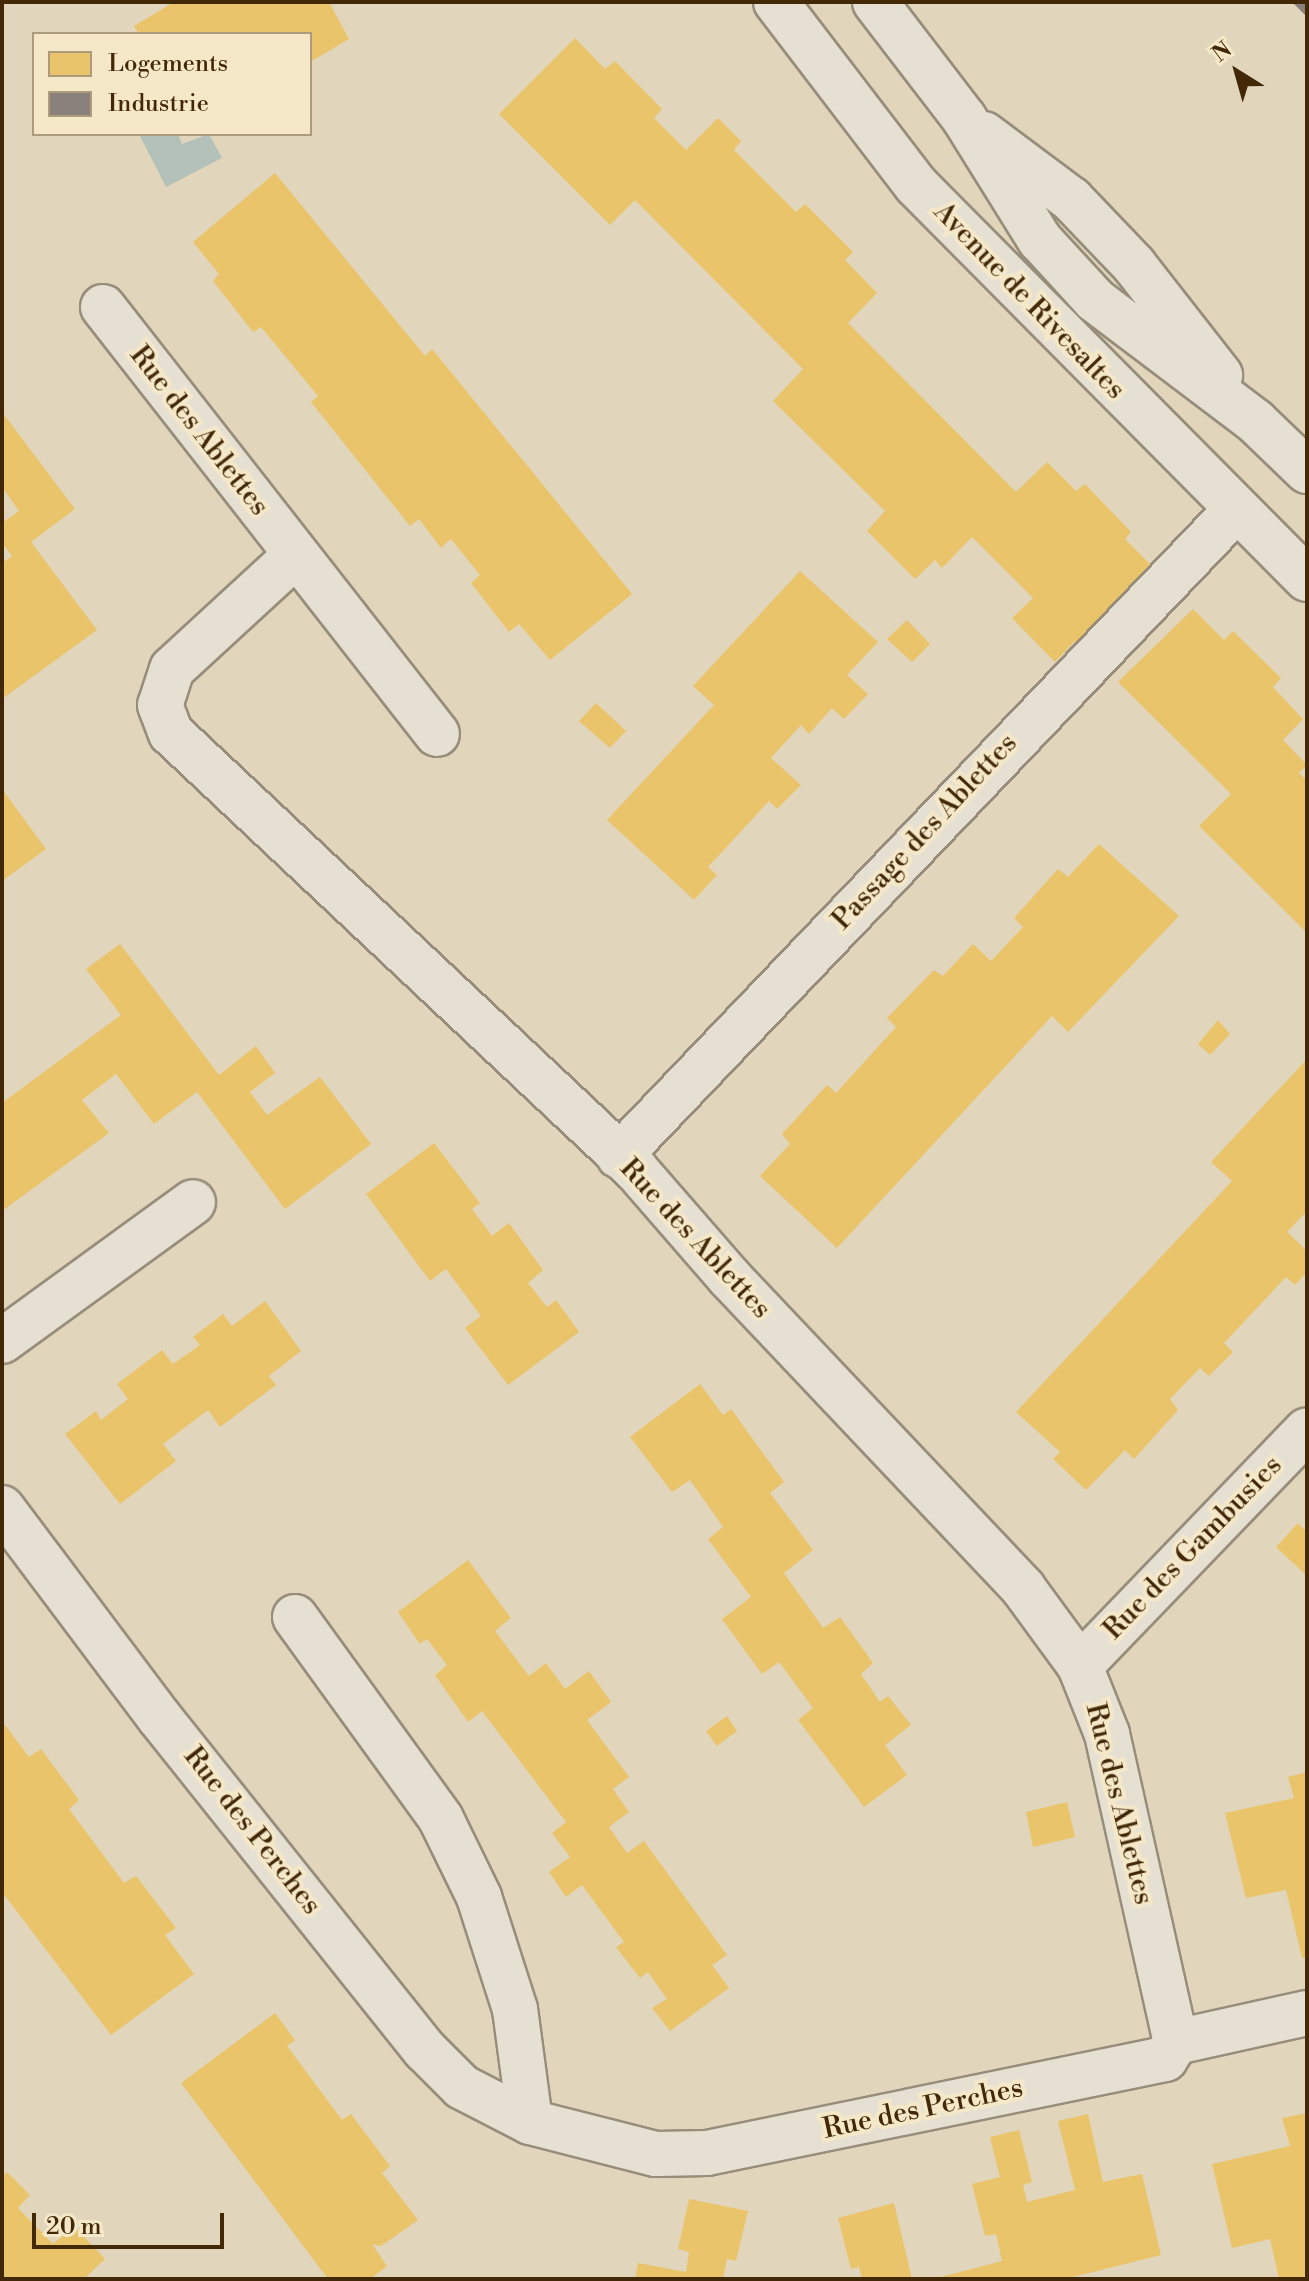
<!DOCTYPE html>
<html>
<head>
<meta charset="utf-8">
<style>
	body { margin:0 }
	#map { position:relative; width:1309px; height:2281px; overflow:hidden; background:#e1d6bb; font-family:"Libre Bodoni",serif }
	div>[style] { position:absolute }
	.water>* { inset:0; background:#b4c1b8 }
	.homes>* { inset:0; background:#e9c46a }
	.industry>* { inset:0; background:#8a817c }
	.roads { filter:drop-shadow(2px 0 #978d7a) drop-shadow(-2px 0 #978d7a) drop-shadow(0 2px #978d7a) drop-shadow(0 -2px #978d7a) }
	.minor>* { height:44px; margin:-22px; padding:0 22px; transform-origin:22px; border-radius:22px; background:#e6e0d3 }
	span { translate:-50% -50%; white-space:nowrap; text-align:center; line-height:1.15; -webkit-text-stroke:8px #f5e8c9; paint-order:stroke }
	.street-label { font-size:28px; color:#422807 }
	.frame { position:absolute; inset:0; border:4px solid #422807; pointer-events:none }
	.legend { position:absolute; left:32px; top:32px; width:280px; height:104px; box-sizing:border-box; background:#f5e8c9; border:2px solid #ad9b7b; margin:0; padding:10px 14px; list-style:none; font-size:24px; color:#422807 }
	.legend li { display:flex; align-items:center; gap:16px; height:40px }
	.legend b { width:40px; border:2px solid #ad9b7b }
	.north { position:absolute; left:1197px; top:32px; width:80px; height:80px; -webkit-text-stroke:6px #f5e8c9; paint-order:stroke; rotate:323deg; font-size:22px; font-weight:700; line-height:32px; text-align:center; color:#422807 }
	.north::after { content:''; display:block; margin:auto; width:28px; height:36px; background:#422807; clip-path:polygon(50% 0,100% 100%,50% 72%,0 100%) }
	.scale { position:absolute; left:32px; top:2213px; width:192px; height:36px; box-sizing:border-box; border:4px solid #422807; border-top:0; padding-left:10px; font-size:24px; line-height:28px; white-space:nowrap; color:#422807; -webkit-text-stroke:6px #f5e8c9; paint-order:stroke }
</style>
</head>
<body>
<div id="map">
	<div class="water">
		<i style="clip-path:polygon(139px 134px,178px 134px,182px 144px,209px 134px,222px 158px,166px 187px)"></i>
	</div>
	<div class="homes">
		<i style="clip-path:polygon(174px 2px,329px 2px,349px 39px,310px 62px,310px 34px,139px 34px,134px 26px)"></i>
		<i style="clip-path:polygon(575px 38px,605px 69px,615px 61px,662px 109px,654px 118px,686px 150px,718px 118px,741px 141px,734px 150px,796px 212px,805px 204px,853px 252px,845px 260px,877px 293px,848px 323px,1016px 492px,1047px 462px,1076px 491px,1085px 484px,1131px 532px,1125px 539px,1158px 572px,1081px 649px,1075px 641px,1055px 662px,1012px 618px,1033px 598px,972px 537px,942px 568px,935px 560px,915px 579px,867px 531px,885px 511px,773px 401px,803px 369px,635px 200px,610px 225px,499px 114px)"></i>
		<i style="clip-path:polygon(275px 173px,425px 356px,432px 349px,632px 594px,550px 660px,519px 624px,509px 632px,471px 583px,480px 575px,451px 539px,441px 548px,419px 519px,410px 526px,311px 402px,318px 396px,261px 327px,253px 332px,213px 281px,219px 274px,193px 242px)"></i>
		<i style="clip-path:polygon(2px 412px,75px 509px,31px 542px,97px 630px,2px 699px,2px 563px,12px 556px,2px 543px,2px 523px,19px 511px,2px 487px)"></i>
		<i style="clip-path:polygon(800px 571px,878px 642px,847px 675px,868px 694px,844px 719px,832px 708px,809px 734px,801px 725px,771px 758px,801px 785px,777px 809px,769px 801px,708px 867px,717px 875px,694px 900px,607px 820px,714px 705px,693px 686px)"></i>
		<i style="clip-path:polygon(1193px 609px,1224px 640px,1233px 631px,1281px 678px,1273px 687px,1303px 719px,1283px 740px,1307px 765px,1299px 773px,1307px 781px,1307px 933px,1199px 826px,1231px 794px,1118px 682px)"></i>
		<i style="clip-path:polygon(907px 620px,930px 644px,912px 662px,887px 639px)"></i>
		<i style="clip-path:polygon(596px 703px,626px 731px,610px 748px,579px 721px)"></i>
		<i style="clip-path:polygon(2px 789px,46px 849px,2px 881px)"></i>
		<i style="clip-path:polygon(1099px 844px,1179px 916px,1068px 1032px,1052px 1016px,837px 1248px,760px 1176px,790px 1144px,782px 1134px,827px 1085px,836px 1093px,896px 1027px,887px 1018px,934px 970px,943px 976px,973px 944px,991px 961px,1023px 927px,1014px 918px,1058px 869px,1068px 877px)"></i>
		<i style="clip-path:polygon(120px 944px,219px 1075px,256px 1046px,275px 1073px,250px 1092px,267px 1115px,320px 1077px,371px 1144px,285px 1209px,197px 1092px,154px 1124px,116px 1074px,82px 1100px,109px 1133px,2px 1211px,2px 1103px,121px 1015px,86px 969px)"></i>
		<i style="clip-path:polygon(1218px 1020px,1230px 1034px,1210px 1055px,1198px 1044px)"></i>
		<i style="clip-path:polygon(1307px 1059px,1307px 1211px,1287px 1232px,1307px 1251px,1307px 1272px,1295px 1285px,1286px 1277px,1224px 1343px,1233px 1352px,1209px 1376px,1200px 1368px,1170px 1399px,1178px 1410px,1134px 1459px,1125px 1450px,1086px 1490px,1053px 1459px,1060px 1452px,1016px 1412px,1232px 1181px,1211px 1162px)"></i>
		<i style="clip-path:polygon(434px 1143px,480px 1203px,472px 1209px,492px 1236px,509px 1223px,543px 1270px,528px 1283px,547px 1307px,556px 1300px,579px 1332px,508px 1385px,465px 1328px,481px 1316px,446px 1269px,430px 1281px,366px 1194px)"></i>
		<i style="clip-path:polygon(265px 1301px,301px 1351px,269px 1376px,276px 1385px,220px 1427px,208px 1410px,163px 1444px,176px 1461px,120px 1504px,65px 1434px,96px 1411px,101px 1420px,128px 1399px,117px 1384px,162px 1350px,173px 1364px,200px 1345px,193px 1337px,223px 1314px,232px 1326px)"></i>
		<i style="clip-path:polygon(700px 1384px,723px 1415px,731px 1409px,784px 1482px,770px 1493px,813px 1550px,784px 1573px,823px 1628px,840px 1617px,873px 1663px,861px 1674px,880px 1702px,888px 1696px,911px 1725px,885px 1745px,907px 1775px,864px 1807px,798px 1720px,813px 1708px,779px 1662px,762px 1674px,722px 1619px,751px 1597px,708px 1539px,723px 1527px,690px 1480px,672px 1492px,630px 1437px)"></i>
		<i style="clip-path:polygon(1298px 1523px,1307px 1532px,1307px 1576px,1276px 1547px)"></i>
		<i style="clip-path:polygon(468px 1560px,511px 1618px,495px 1631px,529px 1676px,546px 1663px,565px 1689px,589px 1671px,611px 1702px,587px 1720px,629px 1777px,613px 1789px,629px 1812px,609px 1827px,627px 1853px,644px 1841px,727px 1955px,712px 1965px,729px 1988px,670px 2031px,652px 2008px,667px 1999px,648px 1972px,640px 1978px,616px 1947px,624px 1942px,582px 1885px,566px 1897px,549px 1872px,570px 1857px,552px 1833px,566px 1822px,482px 1711px,468px 1722px,435px 1675px,447px 1665px,427px 1639px,420px 1644px,398px 1612px)"></i>
		<i style="clip-path:polygon(727px 1716px,737px 1731px,717px 1746px,706px 1731px)"></i>
		<i style="clip-path:polygon(2px 1721px,29px 1757px,41px 1749px,79px 1800px,69px 1809px,124px 1883px,136px 1876px,176px 1928px,165px 1935px,194px 1974px,111px 2035px,2px 1892px)"></i>
		<i style="clip-path:polygon(1307px 1772px,1307px 1957px,1302px 1958px,1286px 1890px,1246px 1898px,1225px 1813px,1294px 1798px,1288px 1777px)"></i>
		<i style="clip-path:polygon(1067px 1802px,1075px 1837px,1033px 1847px,1026px 1812px)"></i>
		<i style="clip-path:polygon(275px 2013px,295px 2040px,287px 2046px,342px 2120px,351px 2114px,390px 2166px,382px 2173px,418px 2220px,381px 2246px,372px 2244px,387px 2266px,370px 2279px,328px 2279px,181px 2083px)"></i>
		<i style="clip-path:polygon(1307px 2113px,1307px 2279px,1279px 2279px,1270px 2239px,1232px 2248px,1212px 2164px,1290px 2146px,1282px 2118px)"></i>
		<i style="clip-path:polygon(1088px 2114px,1103px 2182px,1142px 2174px,1161px 2255px,1065px 2279px,933px 2279px,1002px 2261px,996px 2234px,985px 2236px,972px 2184px,1000px 2177px,990px 2137px,1019px 2130px,1032px 2182px,1023px 2185px,1027px 2202px,1075px 2190px,1058px 2121px)"></i>
		<i style="clip-path:polygon(7px 2172px,30px 2195px,18px 2208px,53px 2244px,74px 2226px,105px 2259px,84px 2279px,2px 2279px,2px 2177px)"></i>
		<i style="clip-path:polygon(689px 2199px,748px 2211px,736px 2261px,727px 2259px,723px 2279px,635px 2279px,638px 2263px,686px 2272px,689px 2252px,678px 2249px)"></i>
		<i style="clip-path:polygon(894px 2203px,912px 2279px,862px 2279px,859px 2267px,851px 2269px,838px 2218px)"></i>
	</div>
	<div class="industry">
		<i style="clip-path:polygon(1292px 2px,1307px 2px,1307px 17px)"></i>
	</div>
	<div class="roads">
		<div class="minor">
			<i style="left:776px;top:2px;width:230px;rotate:52.6deg"></i>
			<i style="left:916px;top:185px;width:555px;rotate:45.22deg"></i>
			<i style="left:875px;top:2px;width:146px;rotate:52.5deg"></i>
			<i style="left:964px;top:118px;width:144px;rotate:58.1deg"></i>
			<i style="left:1040px;top:240px;width:81px;rotate:47.5deg"></i>
			<i style="left:1095px;top:300px;width:201px;rotate:37.1deg"></i>
			<i style="left:1255px;top:421px;width:72px;rotate:43.9deg"></i>
			<i style="left:984px;top:134px;width:109px;rotate:36.8deg"></i>
			<i style="left:1071px;top:199px;width:91px;rotate:46.3deg"></i>
			<i style="left:1134px;top:265px;width:140px;rotate:52deg"></i>
			<i style="left:103px;top:307px;width:542px;rotate:51.97deg"></i>
			<i style="left:296px;top:555px;width:168px;rotate:137.4deg"></i>
			<i style="left:172px;top:669px;width:38px;rotate:108deg"></i>
			<i style="left:160px;top:705px;width:30px;rotate:69deg"></i>
			<i style="left:171px;top:733px;width:638px;rotate:43.22deg"></i>
			<i style="left:636px;top:1170px;width:143px;rotate:49deg"></i>
			<i style="left:730px;top:1278px;width:427px;rotate:46.6deg"></i>
			<i style="left:1023px;top:1588px;width:97px;rotate:53.8deg"></i>
			<i style="left:1080px;top:1666px;width:73px;rotate:68.3deg"></i>
			<i style="left:1107px;top:1734px;width:316px;rotate:77.4deg"></i>
			<i style="left:619px;top:1156px;width:892px;rotate:-46.32deg"></i>
			<i style="left:2px;top:1341px;width:236px;rotate:-36deg"></i>
			<i style="left:2px;top:1508px;width:261px;rotate:53.1deg"></i>
			<i style="left:159px;top:1717px;width:426px;rotate:51.4deg"></i>
			<i style="left:425px;top:2050px;width:52px;rotate:45deg"></i>
			<i style="left:462px;top:2087px;width:76px;rotate:27.2deg"></i>
			<i style="left:530px;top:2122px;width:130px;rotate:14.3deg"></i>
			<i style="left:656px;top:2154px;width:51px;rotate:-1.1deg"></i>
			<i style="left:707px;top:2153px;width:468px;rotate:-11.6deg"></i>
			<i style="left:1165px;top:2059px;width:20px;rotate:-57deg"></i>
			<i style="left:1176px;top:2042px;width:134px;rotate:-12.5deg"></i>
			<i style="left:295px;top:1617px;width:249px;rotate:54.1deg"></i>
			<i style="left:441px;top:1819px;width:87px;rotate:64deg"></i>
			<i style="left:479px;top:1897px;width:118px;rotate:72.2deg"></i>
			<i style="left:515px;top:2009px;width:114px;rotate:82.4deg"></i>
			<i style="left:1080px;top:1666px;width:327px;rotate:-46.1deg"></i>
		</div>
	</div>
	<div class="street-label">
		<span style="left:1029px;top:301px;rotate:46deg">Avenue de Rivesaltes</span>
		<span style="left:199px;top:431px;rotate:52deg">Rue des Ablettes</span>
		<span style="left:925px;top:832px;rotate:-47deg">Passage des Ablettes</span>
		<span style="left:695px;top:1239px;rotate:47deg">Rue des Ablettes</span>
		<span style="left:1193px;top:1548px;rotate:-46deg">Rue des Gambusies</span>
		<span style="left:1119px;top:1804px;rotate:76deg">Rue des Ablettes</span>
		<span style="left:252px;top:1831px;rotate:52deg">Rue des Perches</span>
		<span style="left:923px;top:2109px;rotate:-12deg">Rue des Perches</span>
	</div>
	<div class="frame"></div>
	<ul class="legend">
	<li><b style="height:22px;background:#e9c46a"></b>Logements</li>
	<li><b style="height:22px;background:#8a817c"></b>Industrie</li>
	</ul>
	<div class="north">N</div>
	<div class="scale">20 m</div>
</div>
</body>
</html>
